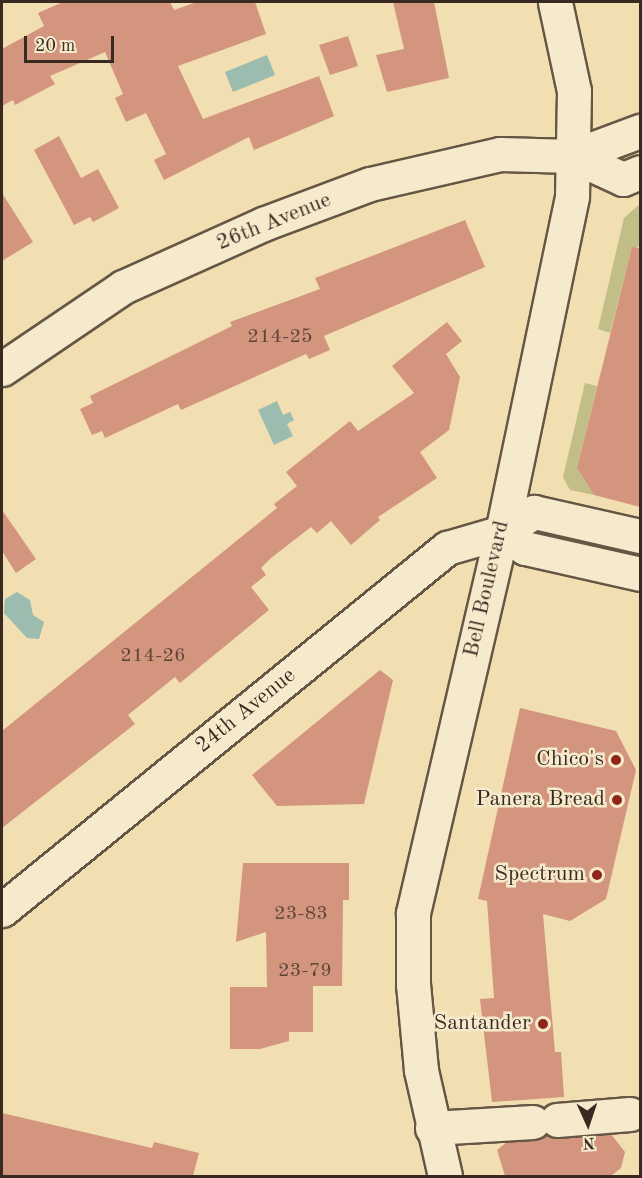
<!DOCTYPE html>
<html>
<head>
<meta charset="utf-8">
<style>
	body { margin:0 }
	#map { position:relative; width:642px; height:1178px; overflow:hidden; background:#f1deb1; font-family:"Old Standard TT",serif }
	div>[style] { position:absolute }
	.green>* { inset:0; background:#c1bf87 }
	.water>* { inset:0; background:#9bbcaf }
	.building>* { inset:0; background:#d3957e }
	.roads { filter:drop-shadow(2px 0 #665645) drop-shadow(-2px 0 #665645) drop-shadow(0 2px #665645) drop-shadow(0 -2px #665645) }
	.minor>* { height:33px; margin:-16.5px; padding:0 16.5px; transform-origin:16.5px; border-radius:16.5px; background:#f6eacc }
	.dots>* { width:16px; height:16px; translate:-50% -50%; box-sizing:border-box; border:3px solid #f6eacc; border-radius:50% }
	span { translate:-50% -50%; white-space:nowrap; text-align:center; line-height:1.15; -webkit-text-stroke:5px #f6eacc; paint-order:stroke }
	.number-label { font-size:20px; color:#5f4438 }
	.number-label span { -webkit-text-stroke-width:0 }
	.street-label { font-size:22px; color:#382921 }
	.poi-label { font-size:22px; color:#382921 }
	.right { translate:-100% -50%; text-align:right }
	.frame { position:absolute; inset:0; border:3px solid #382921; pointer-events:none }
	.north { position:absolute; left:558px; top:1094px; width:60px; height:60px; -webkit-text-stroke:4px #f6eacc; paint-order:stroke; rotate:177deg; font-size:16px; font-weight:700; line-height:24px; text-align:center; color:#382921 }
	.north::after { content:''; display:block; margin:auto; width:21px; height:27px; background:#382921; clip-path:polygon(50% 0,100% 100%,50% 72%,0 100%) }
	.scale { position:absolute; left:24px; top:36px; width:90px; height:27px; box-sizing:border-box; border:3px solid #382921; border-top:0; padding-left:8px; font-size:18px; line-height:21px; white-space:nowrap; color:#382921; -webkit-text-stroke:4px #f6eacc; paint-order:stroke }
</style>
</head>
<body>
<div id="map">
	<div class="green">
		<i style="clip-path:polygon(640px 204px,640px 245px,631px 251px,610px 333px,598px 329px,624px 218px)"></i>
		<i style="clip-path:polygon(585px 383px,597px 386px,577px 468px,594px 495px,570px 490px,563px 477px)"></i>
	</div>
	<div class="water">
		<i style="clip-path:polygon(267px 55px,275px 75px,233px 92px,225px 72px)"></i>
		<i style="clip-path:polygon(277px 401px,283px 415px,290px 412px,294px 420px,287px 424px,293px 436px,274px 445px,258px 410px)"></i>
		<i style="clip-path:polygon(17px 592px,30px 600px,33px 615px,44px 622px,39px 639px,27px 638px,4px 613px,5px 599px)"></i>
	</div>
	<div class="building">
		<i style="clip-path:polygon(63px 2px,170px 2px,174px 10px,197px 2px,255px 2px,266px 34px,178px 66px,203px 119px,319px 76px,334px 116px,254px 150px,249px 137px,164px 180px,154px 160px,166px 154px,146px 113px,126px 122px,115px 98px,123px 94px,105px 52px,50px 76px,55px 84px,15px 105px,13px 100px,2px 106px,2px 49px,44px 26px,38px 13px)"></i>
		<i style="clip-path:polygon(393px 2px,434px 2px,449px 78px,387px 92px,376px 55px,404px 49px)"></i>
		<i style="clip-path:polygon(348px 36px,358px 66px,330px 75px,319px 45px)"></i>
		<i style="clip-path:polygon(59px 136px,81px 178px,98px 169px,119px 208px,93px 222px,90px 217px,74px 225px,34px 150px)"></i>
		<i style="clip-path:polygon(2px 193px,33px 242px,2px 261px)"></i>
		<i style="clip-path:polygon(465px 220px,485px 267px,324px 336px,330px 350px,309px 359px,306px 354px,181px 410px,178px 404px,105px 438px,102px 431px,92px 435px,80px 409px,93px 403px,90px 396px,232px 326px,230px 322px,320px 289px,315px 278px)"></i>
		<i style="clip-path:polygon(632px 247px,640px 248px,640px 507px,594px 495px,577px 468px)"></i>
		<i style="clip-path:polygon(447px 322px,462px 341px,446px 354px,460px 377px,449px 430px,420px 452px,437px 478px,378px 517px,380px 520px,351px 545px,331px 521px,317px 533px,311px 527px,271px 558px,261px 568px,266px 575px,251px 587px,269px 610px,180px 683px,175px 677px,128px 715px,135px 724px,2px 828px,2px 731px,277px 508px,274px 504px,297px 486px,286px 472px,350px 421px,358px 431px,414px 393px,392px 366px)"></i>
		<i style="clip-path:polygon(2px 510px,36px 559px,16px 573px,2px 551px)"></i>
		<i style="clip-path:polygon(380px 670px,393px 680px,364px 804px,277px 806px,252px 775px)"></i>
		<i style="clip-path:polygon(520px 708px,616px 731px,636px 770px,606px 899px,570px 921px,543px 914px,555px 1052px,561px 1052px,564px 1097px,492px 1102px,480px 999px,494px 998px,487px 901px,478px 899px)"></i>
		<i style="clip-path:polygon(243px 863px,349px 863px,349px 900px,343px 900px,342px 986px,313px 986px,313px 1032px,289px 1032px,289px 1041px,260px 1049px,230px 1049px,230px 987px,267px 987px,266px 932px,236px 942px)"></i>
		<i style="clip-path:polygon(2px 1113px,152px 1148px,154px 1142px,199px 1153px,193px 1176px,2px 1176px)"></i>
		<i style="clip-path:polygon(611px 1134px,625px 1152px,621px 1168px,611px 1176px,505px 1176px,497px 1150px,507px 1142px,534px 1141px,546px 1135px,559px 1139px)"></i>
	</div>
	<div class="roads">
		<div class="minor">
			<i style="left:573px;top:156px;width:55px;rotate:24.7deg"></i>
			<i style="left:623px;top:179px;width:18px;rotate:-22deg"></i>
			<i style="left:2px;top:369px;width:146px;rotate:-34.1deg"></i>
			<i style="left:123px;top:287px;width:154px;rotate:-24.2deg"></i>
			<i style="left:263px;top:224px;width:114px;rotate:-20.5deg"></i>
			<i style="left:370px;top:184px;width:133px;rotate:-13deg"></i>
			<i style="left:500px;top:154px;width:73px;rotate:1.6deg"></i>
			<i style="left:573px;top:156px;width:72px;rotate:-20.5deg"></i>
			<i style="left:502px;top:532px;width:28px;rotate:35deg"></i>
			<i style="left:525px;top:548px;width:118px;rotate:12.7deg"></i>
			<i style="left:2px;top:910px;width:574px;rotate:-39.13deg"></i>
			<i style="left:447px;top:548px;width:57px;rotate:-16.2deg"></i>
			<i style="left:502px;top:532px;width:38px;rotate:-32deg"></i>
			<i style="left:534px;top:512px;width:109px;rotate:12.8deg"></i>
			<i style="left:557px;top:1120px;width:73px;rotate:-4.7deg"></i>
			<i style="left:432px;top:1128px;width:101px;rotate:-3.4deg"></i>
			<i style="left:445px;top:1176px;width:109px;rotate:-102.8deg"></i>
			<i style="left:421px;top:1070px;width:86px;rotate:-95.3deg"></i>
			<i style="left:413px;top:984px;width:71px;rotate:-90deg"></i>
			<i style="left:413px;top:913px;width:391px;rotate:-76.9deg"></i>
			<i style="left:502px;top:532px;width:343px;rotate:-78.2deg"></i>
			<i style="left:572px;top:196px;width:105px;rotate:-88.9deg"></i>
			<i style="left:574px;top:91px;width:91px;rotate:-102.1deg"></i>
		</div>
	</div>
	<div class="dots">
		<i style="left:616px;top:760px;background:#8f2418"></i>
		<i style="left:617px;top:800px;background:#8f2418"></i>
		<i style="left:597px;top:875px;background:#8f2418"></i>
		<i style="left:543px;top:1024px;background:#8f2418"></i>
	</div>
	<div class="number-label">
		<span style="left:280px;top:337px">214-25</span>
		<span style="left:153px;top:656px">214-26</span>
		<span style="left:301px;top:914px">23-83</span>
		<span style="left:305px;top:971px">23-79</span>
	</div>
	<div class="street-label">
		<span style="left:274px;top:222px;rotate:-22deg">26th Avenue</span>
		<span style="left:487px;top:589px;rotate:-77deg">Bell Boulevard</span>
		<span style="left:246px;top:711px;rotate:-39deg">24th Avenue</span>
	</div>
	<div class="poi-label">
		<span class="right" style="left:604px;top:760px">Chico's</span>
		<span class="right" style="left:605px;top:800px">Panera Bread</span>
		<span class="right" style="left:585px;top:875px">Spectrum</span>
		<span class="right" style="left:531px;top:1024px">Santander</span>
	</div>
	<div class="frame"></div>
	<div class="north">N</div>
	<div class="scale">20 m</div>
</div>
</body>
</html>
